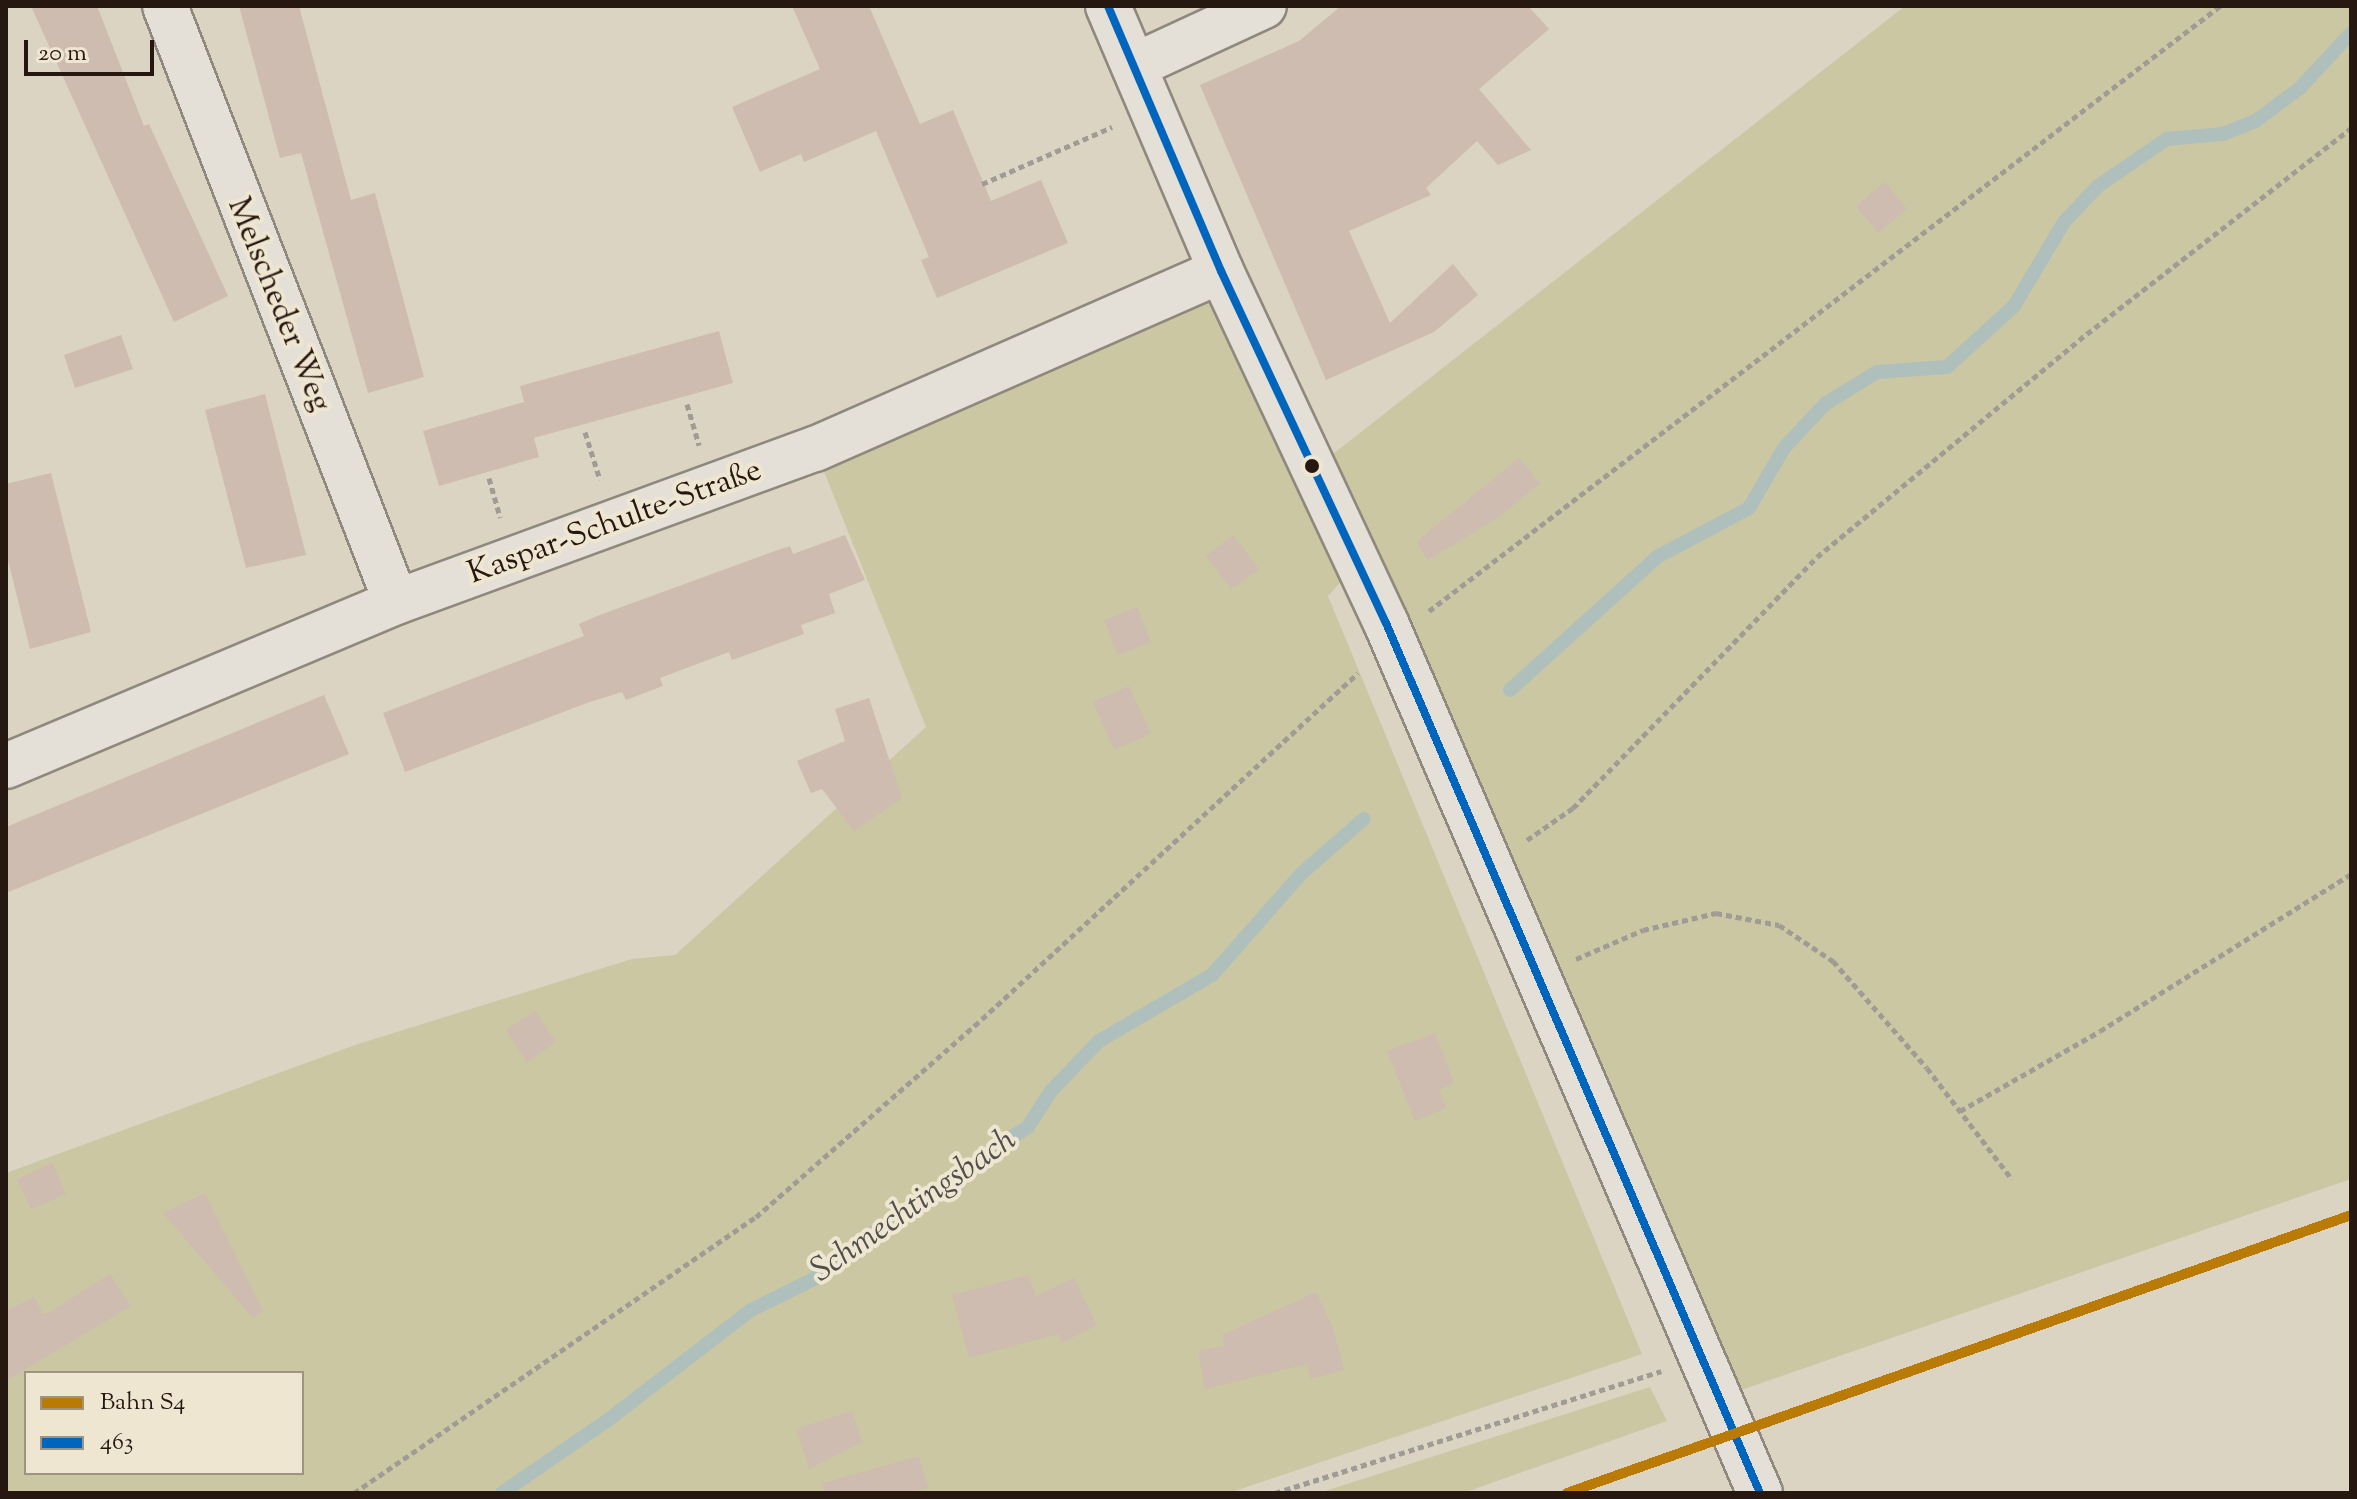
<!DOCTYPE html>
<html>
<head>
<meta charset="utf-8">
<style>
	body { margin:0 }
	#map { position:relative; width:2357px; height:1499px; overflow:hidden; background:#dcd4c2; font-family:"Sorts Mill Goudy",serif }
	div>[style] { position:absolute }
	.green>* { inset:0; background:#cbc7a3 }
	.stream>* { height:14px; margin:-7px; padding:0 7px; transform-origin:7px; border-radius:7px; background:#afc0bc }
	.building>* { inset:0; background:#cdbcaf }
	.path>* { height:5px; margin-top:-2.5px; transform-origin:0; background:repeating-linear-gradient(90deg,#a09c95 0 6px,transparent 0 10px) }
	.roads { filter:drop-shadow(2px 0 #8e887d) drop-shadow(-2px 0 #8e887d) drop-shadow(0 2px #8e887d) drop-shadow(0 -2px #8e887d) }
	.minor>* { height:44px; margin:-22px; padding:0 22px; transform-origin:22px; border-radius:22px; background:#e4e0d7 }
	.bus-1>* { height:8px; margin:-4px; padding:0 4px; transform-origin:4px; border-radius:4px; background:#0065bd }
	.rail-1>* { height:10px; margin:-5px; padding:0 5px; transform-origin:5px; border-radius:5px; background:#b97b05 }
	.dots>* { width:22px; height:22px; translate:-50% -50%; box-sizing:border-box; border:4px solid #efe6d1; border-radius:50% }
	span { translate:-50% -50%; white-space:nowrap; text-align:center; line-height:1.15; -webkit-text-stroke:8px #efe6d1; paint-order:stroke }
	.street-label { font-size:32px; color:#271711 }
	.water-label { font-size:34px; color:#504f4c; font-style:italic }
	.frame { position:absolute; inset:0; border:8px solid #271711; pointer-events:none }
	.legend { position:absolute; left:24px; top:1371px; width:280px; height:104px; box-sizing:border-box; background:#efe6d1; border:2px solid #9f9384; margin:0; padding:10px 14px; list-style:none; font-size:24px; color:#271711 }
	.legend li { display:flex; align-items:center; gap:16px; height:40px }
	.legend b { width:40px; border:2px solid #9f9384 }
	.scale { position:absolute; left:24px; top:40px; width:130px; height:36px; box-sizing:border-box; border:4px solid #271711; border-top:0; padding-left:10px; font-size:24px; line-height:28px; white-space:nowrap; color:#271711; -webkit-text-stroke:6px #efe6d1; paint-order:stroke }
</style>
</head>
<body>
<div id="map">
	<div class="green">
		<i style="clip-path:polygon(evenodd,1905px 6px,2351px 6px,2351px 1179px,1721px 1397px,1357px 564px,1328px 596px,1642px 1354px,1229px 1493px,6px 1493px,6px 1173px,358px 1044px,632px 959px,675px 955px,926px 727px,815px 449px,1221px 271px,1315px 468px,1905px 6px,26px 1373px,302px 1373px,302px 1473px,26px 1473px,26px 1373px)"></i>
		<i style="clip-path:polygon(1650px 1387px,1667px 1421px,1463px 1493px,1319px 1493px)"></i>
	</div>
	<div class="stream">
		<i style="left:1510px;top:690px;width:198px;rotate:-42.1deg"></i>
		<i style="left:1657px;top:557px;width:104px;rotate:-28deg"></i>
		<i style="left:1749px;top:508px;width:69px;rotate:-59.7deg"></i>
		<i style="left:1784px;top:448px;width:60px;rotate:-47deg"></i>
		<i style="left:1825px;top:404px;width:61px;rotate:-31.6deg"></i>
		<i style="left:1877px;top:372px;width:70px;rotate:-4.1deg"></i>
		<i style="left:1947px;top:367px;width:91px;rotate:-42.3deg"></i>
		<i style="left:2014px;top:306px;width:98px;rotate:-59.2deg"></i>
		<i style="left:2064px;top:222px;width:50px;rotate:-46.6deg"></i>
		<i style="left:2098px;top:186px;width:83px;rotate:-34.3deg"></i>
		<i style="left:2167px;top:139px;width:56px;rotate:-5.1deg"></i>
		<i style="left:2223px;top:134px;width:37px;rotate:-22deg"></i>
		<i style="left:2257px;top:120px;width:54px;rotate:-36.7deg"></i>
		<i style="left:2300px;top:88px;width:75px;rotate:-47.2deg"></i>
		<i style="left:502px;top:1493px;width:129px;rotate:-34.6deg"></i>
		<i style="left:608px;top:1420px;width:180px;rotate:-37.6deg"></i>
		<i style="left:751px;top:1310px;width:70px;rotate:-26.2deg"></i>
		<i style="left:814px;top:1279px;width:80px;rotate:-37.9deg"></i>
		<i style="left:877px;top:1230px;width:86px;rotate:-30.2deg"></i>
		<i style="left:951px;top:1187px;width:57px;rotate:-42.1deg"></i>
		<i style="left:993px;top:1149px;width:41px;rotate:-32.2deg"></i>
		<i style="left:1028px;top:1127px;width:43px;rotate:-57.4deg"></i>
		<i style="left:1051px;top:1091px;width:69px;rotate:-46.2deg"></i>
		<i style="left:1099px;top:1041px;width:131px;rotate:-30.3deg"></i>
		<i style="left:1212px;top:975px;width:136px;rotate:-48.6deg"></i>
		<i style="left:1302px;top:873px;width:82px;rotate:-41.1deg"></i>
	</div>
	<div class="building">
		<i style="clip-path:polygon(31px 6px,97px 6px,144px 126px,149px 124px,228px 296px,174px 322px)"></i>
		<i style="clip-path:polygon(239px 6px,299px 6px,351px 200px,375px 193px,424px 377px,368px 393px,301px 153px,280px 158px)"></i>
		<i style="clip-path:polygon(792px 6px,869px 6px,920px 124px,953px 110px,991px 201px,1041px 180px,1068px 243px,937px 298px,921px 260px,929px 257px,876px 131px,804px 162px,801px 154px,760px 172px,732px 107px,820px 69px)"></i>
		<i style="clip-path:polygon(1341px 6px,1528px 6px,1549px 29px,1479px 89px,1531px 150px,1498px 165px,1477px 141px,1426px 188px,1431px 195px,1349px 231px,1390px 323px,1453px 264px,1478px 295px,1434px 332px,1326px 380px,1200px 85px,1299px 41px)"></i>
		<i style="clip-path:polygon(1885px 182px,1907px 209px,1878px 233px,1856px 206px)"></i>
		<i style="clip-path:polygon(719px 331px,733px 383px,534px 438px,539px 457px,439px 486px,423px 431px,524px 402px,520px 386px)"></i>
		<i style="clip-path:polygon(121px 335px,133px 369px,75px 388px,64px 355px)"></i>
		<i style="clip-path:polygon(265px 394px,306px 555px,246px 568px,205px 410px)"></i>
		<i style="clip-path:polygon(1519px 458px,1540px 483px,1499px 517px,1428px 560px,1416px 542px)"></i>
		<i style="clip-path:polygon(51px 473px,91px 632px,30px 649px,6px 552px,6px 484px)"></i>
		<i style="clip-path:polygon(845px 535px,865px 580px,829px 594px,835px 613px,801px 625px,804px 634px,732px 660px,729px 652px,660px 678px,663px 686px,626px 700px,622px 692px,587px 703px,405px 772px,383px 713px,584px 636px,579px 624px,597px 616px,772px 552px,790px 546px,793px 554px)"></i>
		<i style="clip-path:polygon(1233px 535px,1259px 569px,1231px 589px,1206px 556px)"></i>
		<i style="clip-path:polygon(1137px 607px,1151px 642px,1118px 655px,1104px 620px)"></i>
		<i style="clip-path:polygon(1129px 686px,1151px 734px,1114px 750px,1093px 702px)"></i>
		<i style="clip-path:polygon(324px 695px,349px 754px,6px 893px,6px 827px)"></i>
		<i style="clip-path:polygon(869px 698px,902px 798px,854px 831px,822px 789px,811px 793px,797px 761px,845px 741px,835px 709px)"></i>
		<i style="clip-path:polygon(535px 1011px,556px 1042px,527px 1062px,506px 1030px)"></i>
		<i style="clip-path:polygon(1435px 1033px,1454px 1083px,1439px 1090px,1446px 1108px,1415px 1121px,1387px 1051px)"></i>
		<i style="clip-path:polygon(52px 1163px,66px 1194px,31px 1209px,17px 1179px)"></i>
		<i style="clip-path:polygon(205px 1193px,263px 1311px,253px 1318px,163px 1213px)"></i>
		<i style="clip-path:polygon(110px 1274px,131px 1306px,6px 1381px,6px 1311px,34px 1297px,43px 1314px,50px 1312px)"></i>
		<i style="clip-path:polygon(1028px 1275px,1036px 1296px,1074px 1278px,1097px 1325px,1062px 1343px,1058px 1334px,969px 1358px,952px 1295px)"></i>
		<i style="clip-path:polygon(1316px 1292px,1333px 1328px,1344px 1370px,1311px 1379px,1307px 1364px,1205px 1389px,1198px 1351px,1224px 1346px,1222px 1335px)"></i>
		<i style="clip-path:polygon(852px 1411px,862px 1442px,809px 1469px,796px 1429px)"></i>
		<i style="clip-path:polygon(919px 1456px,928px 1488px,908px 1493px,824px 1493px,823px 1483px)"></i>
	</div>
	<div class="path">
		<i style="left:982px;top:184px;width:142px;rotate:-23.7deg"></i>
		<i style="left:687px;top:404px;width:43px;rotate:73.7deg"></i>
		<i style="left:585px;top:432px;width:50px;rotate:72.6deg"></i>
		<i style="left:489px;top:478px;width:41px;rotate:74.2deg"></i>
		<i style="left:1429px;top:611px;width:996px;rotate:-37.41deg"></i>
		<i style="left:1527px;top:840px;width:56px;rotate:-34.8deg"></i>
		<i style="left:1573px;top:808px;width:350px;rotate:-45.8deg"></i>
		<i style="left:1817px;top:557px;width:340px;rotate:-39.6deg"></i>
		<i style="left:2079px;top:340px;width:345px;rotate:-37.9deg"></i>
		<i style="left:1576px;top:959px;width:73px;rotate:-23.4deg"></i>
		<i style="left:1643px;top:930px;width:75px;rotate:-13.1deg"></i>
		<i style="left:1716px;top:913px;width:64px;rotate:10.8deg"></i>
		<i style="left:1779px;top:925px;width:65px;rotate:33.7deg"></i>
		<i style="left:1833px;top:961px;width:142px;rotate:48.7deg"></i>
		<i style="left:1927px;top:1068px;width:140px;rotate:52.6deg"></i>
		<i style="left:1960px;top:1111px;width:161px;rotate:-29.7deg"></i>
		<i style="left:2100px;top:1031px;width:296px;rotate:-32deg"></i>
		<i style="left:354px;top:1493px;width:488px;rotate:-34.5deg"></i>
		<i style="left:756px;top:1217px;width:300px;rotate:-41.2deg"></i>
		<i style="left:982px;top:1019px;width:511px;rotate:-42.62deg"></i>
		<i style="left:1275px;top:1493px;width:405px;rotate:-17.5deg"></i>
	</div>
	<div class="roads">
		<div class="minor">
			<i style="left:165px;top:6px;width:639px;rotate:68.81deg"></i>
			<i style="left:1108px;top:6px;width:288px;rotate:66.9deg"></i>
			<i style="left:1221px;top:271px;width:389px;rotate:64.9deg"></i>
			<i style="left:1386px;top:623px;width:947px;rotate:66.74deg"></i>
			<i style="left:1134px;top:66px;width:143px;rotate:-24.8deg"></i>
			<i style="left:6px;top:766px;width:423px;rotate:-22.8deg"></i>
			<i style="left:396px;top:602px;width:446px;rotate:-20.1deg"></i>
			<i style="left:815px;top:449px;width:443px;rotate:-23.7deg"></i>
		</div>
	</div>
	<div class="bus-1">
		<i style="left:1108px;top:6px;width:288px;rotate:66.9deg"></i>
		<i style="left:1221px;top:271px;width:389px;rotate:64.9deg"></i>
		<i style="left:1386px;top:623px;width:947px;rotate:66.74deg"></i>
	</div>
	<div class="rail-1">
		<i style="left:1567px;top:1493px;width:832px;rotate:-19.52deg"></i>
	</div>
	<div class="dots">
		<i style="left:1312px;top:466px;background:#271711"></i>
	</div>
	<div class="street-label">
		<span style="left:278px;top:305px;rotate:68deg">Melscheder Weg</span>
		<span style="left:615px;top:523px;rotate:-20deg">Kaspar-Schulte-Straße</span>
	</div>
	<div class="water-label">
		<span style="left:914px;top:1206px;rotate:-35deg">Schmechtingsbach</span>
	</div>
	<div class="frame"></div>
	<ul class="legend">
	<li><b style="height:10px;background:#b97b05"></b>Bahn S4</li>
	<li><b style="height:10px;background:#0065bd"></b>463</li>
	</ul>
	<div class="scale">20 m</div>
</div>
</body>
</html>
